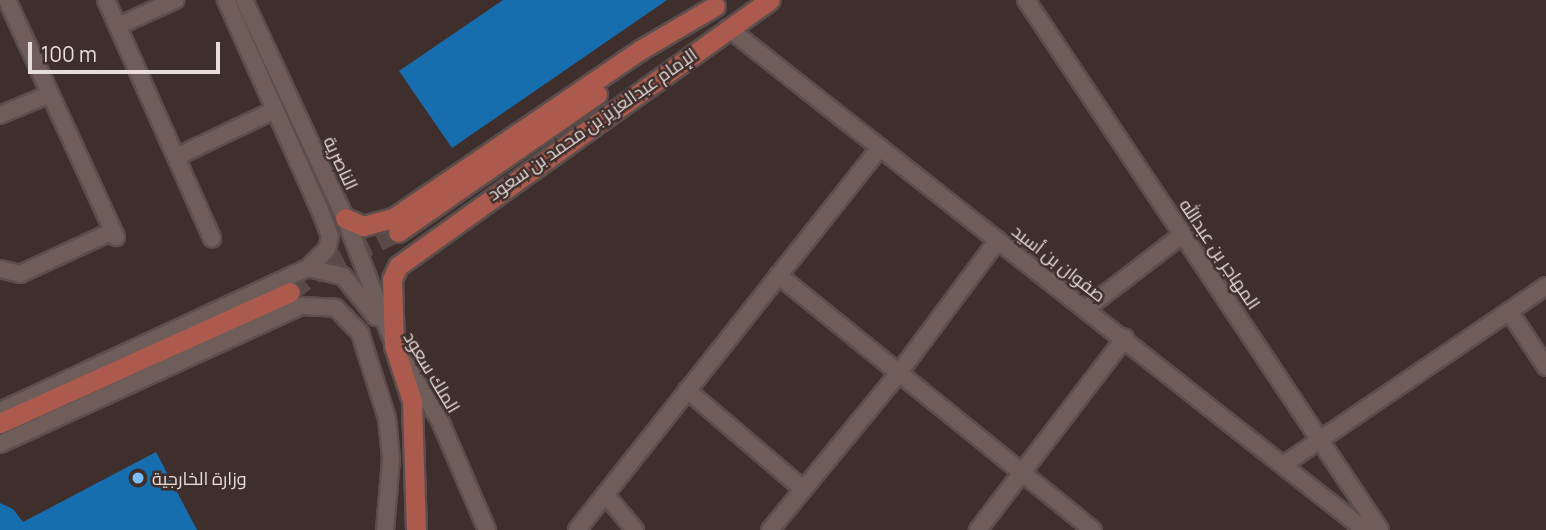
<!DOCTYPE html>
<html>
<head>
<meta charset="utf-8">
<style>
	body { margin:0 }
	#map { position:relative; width:1546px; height:530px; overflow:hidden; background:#3f2f2c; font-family:Manrope,Cairo,sans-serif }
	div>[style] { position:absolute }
	.building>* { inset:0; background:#166eaf }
	.major-tunnel>* { height:19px; margin-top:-9.5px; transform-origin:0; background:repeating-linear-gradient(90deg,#584946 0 19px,transparent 0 29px) }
	.roads { filter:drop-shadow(2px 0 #5b4e4c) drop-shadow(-2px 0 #5b4e4c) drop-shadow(0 2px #5b4e4c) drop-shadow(0 -2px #5b4e4c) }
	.minor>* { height:16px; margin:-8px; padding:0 8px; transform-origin:8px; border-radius:8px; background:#6f5d5a }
	.major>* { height:19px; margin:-9.5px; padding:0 9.5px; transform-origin:9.5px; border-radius:9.5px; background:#ac5a4d }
	.dots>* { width:19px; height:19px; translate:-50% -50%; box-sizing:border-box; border:4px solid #3f2f2c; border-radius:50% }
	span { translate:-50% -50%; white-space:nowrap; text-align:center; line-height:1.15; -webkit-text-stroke:5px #3f2f2c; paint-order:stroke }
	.street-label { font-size:18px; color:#e7ddda }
	.poi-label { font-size:18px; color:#e7ddda }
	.left { translate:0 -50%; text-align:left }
	.scale { position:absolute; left:28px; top:42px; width:192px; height:32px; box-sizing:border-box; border:4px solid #e7ddda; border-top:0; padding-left:9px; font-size:21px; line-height:24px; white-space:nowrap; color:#e7ddda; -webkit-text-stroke:5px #3f2f2c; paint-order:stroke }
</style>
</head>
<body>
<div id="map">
	<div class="building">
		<i style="clip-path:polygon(503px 0,667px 0,452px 148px,399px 71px)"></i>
		<i style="clip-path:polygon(156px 452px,197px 530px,0 530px,0 503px,13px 509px,23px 522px)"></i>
	</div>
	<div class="major-tunnel">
		<i style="left:290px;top:292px;width:44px;rotate:-35.8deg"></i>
		<i style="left:326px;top:266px;width:80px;rotate:-25.3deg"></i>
	</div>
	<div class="roads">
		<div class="minor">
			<i style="left:7px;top:0;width:261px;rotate:65.3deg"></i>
			<i style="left:106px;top:0;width:261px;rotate:66deg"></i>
			<i style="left:244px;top:0;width:240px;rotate:65.1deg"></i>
			<i style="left:345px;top:218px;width:128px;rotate:68.9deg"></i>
			<i style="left:1026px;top:0;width:637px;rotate:56.26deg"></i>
			<i style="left:118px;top:26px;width:63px;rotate:-24.5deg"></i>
			<i style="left:728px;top:28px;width:811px;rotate:38.24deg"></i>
			<i style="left:0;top:115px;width:54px;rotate:-22.8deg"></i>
			<i style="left:176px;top:157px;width:110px;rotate:-25.4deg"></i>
			<i style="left:308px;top:268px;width:36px;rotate:13deg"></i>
			<i style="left:343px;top:276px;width:53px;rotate:51.2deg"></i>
			<i style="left:0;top:269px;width:21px;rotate:14deg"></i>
			<i style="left:20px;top:274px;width:102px;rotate:-24.8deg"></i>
			<i style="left:778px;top:275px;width:405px;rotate:39deg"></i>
			<i style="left:1087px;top:308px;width:121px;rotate:-37.6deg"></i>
			<i style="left:1509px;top:311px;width:67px;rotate:56.5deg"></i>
			<i style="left:405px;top:363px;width:70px;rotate:59deg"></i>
			<i style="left:441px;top:423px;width:116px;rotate:66.7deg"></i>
			<i style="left:687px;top:390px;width:153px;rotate:40.5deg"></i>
			<i style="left:0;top:411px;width:340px;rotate:-24.9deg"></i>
			<i style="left:308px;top:268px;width:27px;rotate:-45deg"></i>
			<i style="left:327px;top:249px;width:13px;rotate:-77deg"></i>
			<i style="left:330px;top:236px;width:30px;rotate:-111deg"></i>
			<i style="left:319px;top:208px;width:228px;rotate:-114.1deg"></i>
			<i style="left:0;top:444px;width:332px;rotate:-24.6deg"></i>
			<i style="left:302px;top:306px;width:34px;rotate:3deg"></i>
			<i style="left:336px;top:308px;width:35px;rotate:46deg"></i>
			<i style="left:360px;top:333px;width:89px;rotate:72.4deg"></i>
			<i style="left:387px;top:418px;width:41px;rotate:84.4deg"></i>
			<i style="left:391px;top:459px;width:71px;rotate:94.8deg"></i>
			<i style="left:1286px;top:463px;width:315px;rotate:-34.2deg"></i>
			<i style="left:605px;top:494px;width:47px;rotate:50.2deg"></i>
			<i style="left:577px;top:530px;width:488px;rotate:-51.6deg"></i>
			<i style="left:770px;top:530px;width:202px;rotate:-50.6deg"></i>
			<i style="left:898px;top:374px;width:167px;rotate:-53.3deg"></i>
			<i style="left:978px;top:530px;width:242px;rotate:-52.6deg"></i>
		</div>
		<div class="major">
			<i style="left:345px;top:218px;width:20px;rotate:24deg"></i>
			<i style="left:363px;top:226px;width:31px;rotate:-15deg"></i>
			<i style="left:393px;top:218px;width:299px;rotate:-34.2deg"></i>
			<i style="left:640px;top:50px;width:87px;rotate:-30.4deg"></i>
			<i style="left:398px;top:232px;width:242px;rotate:-34.7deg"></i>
			<i style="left:0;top:423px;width:318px;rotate:-24.3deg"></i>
			<i style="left:416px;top:530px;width:129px;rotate:-91.8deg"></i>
			<i style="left:412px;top:401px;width:58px;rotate:-108.1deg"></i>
			<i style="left:394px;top:346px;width:67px;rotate:-91.7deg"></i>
			<i style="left:392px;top:279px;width:14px;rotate:-65deg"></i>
			<i style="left:398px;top:266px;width:457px;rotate:-35.6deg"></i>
		</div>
	</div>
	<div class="dots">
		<i style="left:138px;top:478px;background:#7dbef9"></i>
	</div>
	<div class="street-label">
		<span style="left:592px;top:124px;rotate:-35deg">الإمام عبدالعزيز بن محمد بن سعود</span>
		<span style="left:341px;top:163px;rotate:65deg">الناصرية</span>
		<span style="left:1220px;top:254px;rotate:56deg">المهاجر بن عبدالله</span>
		<span style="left:1059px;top:263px;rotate:38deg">صفوان بن أسيد</span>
		<span style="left:432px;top:372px;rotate:59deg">الملك سعود</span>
	</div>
	<div class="poi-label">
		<span class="left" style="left:152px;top:478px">وزارة الخارجية</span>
	</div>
	<div class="scale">100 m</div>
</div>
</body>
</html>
